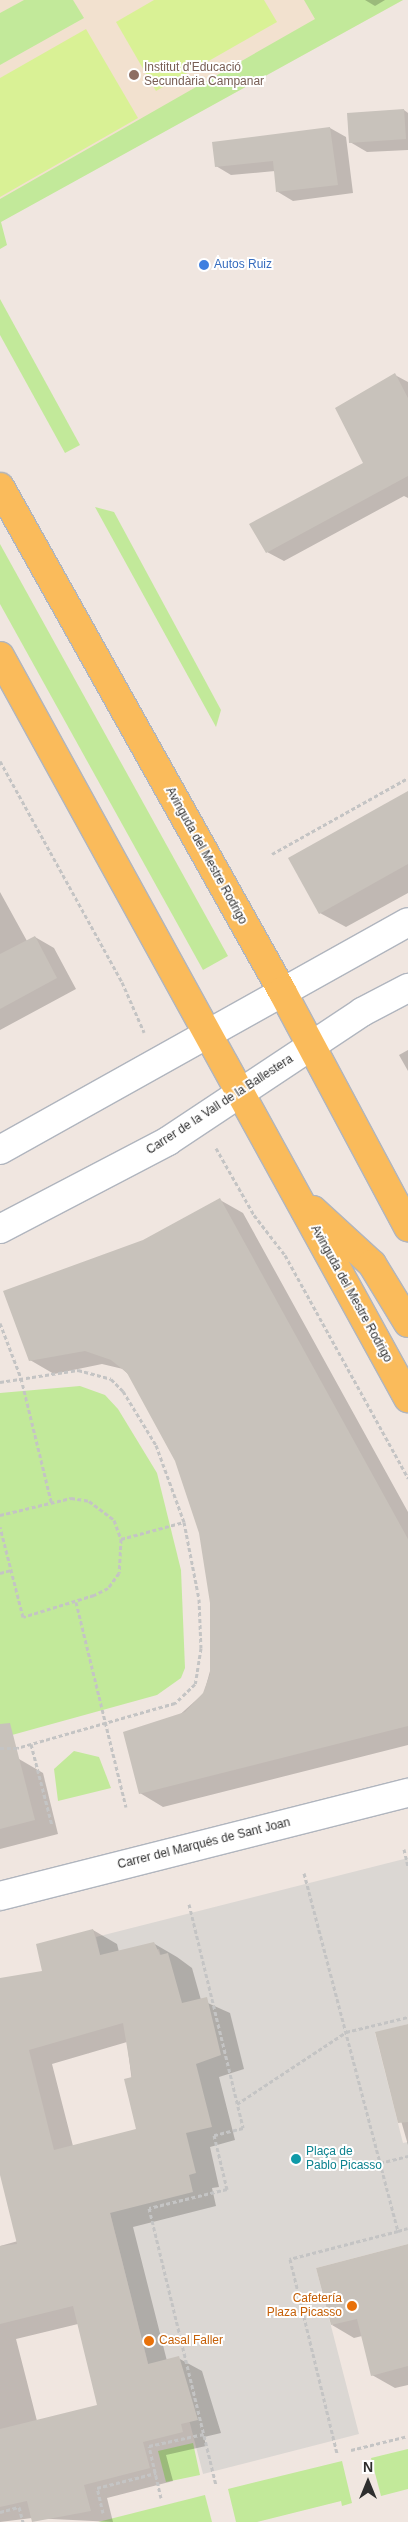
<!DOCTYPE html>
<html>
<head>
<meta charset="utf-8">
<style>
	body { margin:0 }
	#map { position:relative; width:408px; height:2522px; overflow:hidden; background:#f0e6e0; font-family:Helvetica,sans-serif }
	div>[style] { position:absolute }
	.education>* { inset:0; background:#f2e1cf }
	.green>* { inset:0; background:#c2e99a }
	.pitch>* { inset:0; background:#d9f195 }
	.plaza>* { inset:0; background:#dbd7d3 }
	.shadow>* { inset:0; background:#0003 }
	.building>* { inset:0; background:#c8c2bb }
	.path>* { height:3px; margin-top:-1.5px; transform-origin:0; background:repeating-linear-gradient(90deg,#c4c4c4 0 4px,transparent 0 6.5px) }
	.roads { filter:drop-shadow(1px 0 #b0b5be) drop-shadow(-1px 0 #b0b5be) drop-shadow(0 1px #b0b5be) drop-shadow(0 -1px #b0b5be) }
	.street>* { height:28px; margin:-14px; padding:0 14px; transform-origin:14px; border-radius:14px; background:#fff }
	.secondary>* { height:28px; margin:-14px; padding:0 14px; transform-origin:14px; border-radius:14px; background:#fff }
	.primary>* { height:28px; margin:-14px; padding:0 14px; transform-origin:14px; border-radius:14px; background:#fabb5b }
	.dots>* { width:14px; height:14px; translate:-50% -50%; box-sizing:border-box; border:2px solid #fff; border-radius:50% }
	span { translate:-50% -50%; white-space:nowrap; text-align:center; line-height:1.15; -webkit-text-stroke:4px #fff; paint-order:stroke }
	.education-label { font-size:12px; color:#785e54 }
	.left { translate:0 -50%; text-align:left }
	.shop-label { font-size:12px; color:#366cbe }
	.street-label { font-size:12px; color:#2e2e2e }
	.culture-label { font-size:12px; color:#0d838f }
	.food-label { font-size:12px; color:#c56008 }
	.right { translate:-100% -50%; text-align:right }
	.north { position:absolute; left:343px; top:2457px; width:50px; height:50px; -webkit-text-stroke:4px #fff; paint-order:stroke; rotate:0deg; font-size:14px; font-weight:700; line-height:20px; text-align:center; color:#2e2e2e }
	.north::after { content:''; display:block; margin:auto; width:18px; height:22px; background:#2e2e2e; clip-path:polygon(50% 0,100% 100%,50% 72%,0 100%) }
</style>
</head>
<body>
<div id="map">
	<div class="education">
		<i style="clip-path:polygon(0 0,403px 0,0 222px)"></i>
	</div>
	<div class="green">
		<i style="clip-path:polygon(24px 0,73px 0,84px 18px,0 65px,0 13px)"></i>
		<i style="clip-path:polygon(304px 0,403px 0,1px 222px,7px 245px,0 249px,0 199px,315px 19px)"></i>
		<i style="clip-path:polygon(0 299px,80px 445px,65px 453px,0 335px)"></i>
		<i style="clip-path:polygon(95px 507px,114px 512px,221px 710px,216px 727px)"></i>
		<i style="clip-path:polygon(0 544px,228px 956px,203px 970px,0 604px)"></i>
		<i style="clip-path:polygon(80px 1386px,105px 1395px,118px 1409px,157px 1473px,181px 1570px,185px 1668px,181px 1678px,157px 1695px,12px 1735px,0 1731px,0 1393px)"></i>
		<i style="clip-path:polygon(74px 1751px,99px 1757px,111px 1788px,58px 1801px,54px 1769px)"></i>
		<i style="clip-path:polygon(193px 2443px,200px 2475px,166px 2482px,158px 2451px)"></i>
		<i style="clip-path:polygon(408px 2449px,408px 2489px,381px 2496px,371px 2458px)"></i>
		<i style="clip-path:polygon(342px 2461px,352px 2503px,342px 2506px,341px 2501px,257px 2522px,236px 2522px,228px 2489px)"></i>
		<i style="clip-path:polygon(205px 2495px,212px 2522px,98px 2522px)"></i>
	</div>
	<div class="pitch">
		<i style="clip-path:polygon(154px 0,264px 0,277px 22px,156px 91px,116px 22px)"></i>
		<i style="clip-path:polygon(86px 29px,138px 118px,0 197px,0 78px)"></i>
	</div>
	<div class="plaza">
		<i style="clip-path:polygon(408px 1858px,408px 2024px,375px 2033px,403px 2143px,408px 2142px,408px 2244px,316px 2268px,359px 2434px,203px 2474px,175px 2365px,150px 2371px,108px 2205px,177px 2128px,174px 2006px,159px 1949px,102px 1964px,96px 1937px)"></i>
	</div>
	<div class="shadow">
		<i style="clip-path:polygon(365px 0,385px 0,375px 6px)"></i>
		<i style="clip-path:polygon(404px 110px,408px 113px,408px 150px,367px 152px,350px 142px)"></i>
		<i style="clip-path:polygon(330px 128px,346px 137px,353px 193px,293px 201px,278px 192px,275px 171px,231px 175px,216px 166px,213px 143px)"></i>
		<i style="clip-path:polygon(395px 375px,408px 382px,408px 498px,404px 496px,284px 561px,267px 552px,365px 463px)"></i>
		<i style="clip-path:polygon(408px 793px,408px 893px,346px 927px,320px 913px)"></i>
		<i style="clip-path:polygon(0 892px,27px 941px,35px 937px,54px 948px,76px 989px,0 1030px)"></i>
		<i style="clip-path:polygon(408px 1050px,408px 1071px,399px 1055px)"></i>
		<i style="clip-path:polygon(220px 1200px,243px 1213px,408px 1512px,408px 1745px,163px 1807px,140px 1793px,175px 1719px,204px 1693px,213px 1660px,212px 1603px,200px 1533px,176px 1461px,135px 1381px,123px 1369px,102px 1364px,54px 1374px,30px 1360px,144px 1242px)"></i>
		<i style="clip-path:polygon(19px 1759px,43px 1773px,58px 1834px,0 1849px,0 1764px)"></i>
		<i style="clip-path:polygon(evenodd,93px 1930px,117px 1944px,119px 1952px,153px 1943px,177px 1957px,192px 1968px,201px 2000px,230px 2013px,244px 2069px,219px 2077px,235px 2140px,210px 2147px,219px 2187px,212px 2188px,216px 2206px,133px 2227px,167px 2361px,178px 2358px,202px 2371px,221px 2433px,204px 2437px,206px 2446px,166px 2455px,173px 2481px,107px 2498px,113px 2522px,32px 2518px,0 2522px,0 2246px,18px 2241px,0 2170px,0 1983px,44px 1972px,93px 1930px,127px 2042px,138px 2130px,73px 2146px,52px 2064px,127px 2042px,93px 1930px,78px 2324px,99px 2406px,37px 2421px,16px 2339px,78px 2324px)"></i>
		<i style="clip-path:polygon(408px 2025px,408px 2145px,376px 2033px)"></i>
		<i style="clip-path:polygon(408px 2246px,408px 2385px,395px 2388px,372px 2375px,362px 2336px,354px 2338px,332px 2325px)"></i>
	</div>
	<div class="building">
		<i style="clip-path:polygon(404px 109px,406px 139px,349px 143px,347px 113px)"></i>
		<i style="clip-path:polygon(330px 127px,338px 185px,276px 192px,273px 161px,215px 167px,212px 142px)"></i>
		<i style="clip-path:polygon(395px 373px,408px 398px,408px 476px,266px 553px,249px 524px,363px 463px,335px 408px)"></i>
		<i style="clip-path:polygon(408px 791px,408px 864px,319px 914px,288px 858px)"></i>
		<i style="clip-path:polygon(35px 936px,57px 978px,0 1009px,0 954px)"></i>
		<i style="clip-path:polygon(220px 1198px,408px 1539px,408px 1726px,139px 1794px,123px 1732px,185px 1712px,203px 1693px,210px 1674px,210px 1603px,199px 1533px,175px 1461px,127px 1373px,111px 1360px,85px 1351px,29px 1361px,3px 1291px,143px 1240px)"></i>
		<i style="clip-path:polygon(10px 1723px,35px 1820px,0 1829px,0 1724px)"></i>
		<i style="clip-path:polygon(evenodd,93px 1929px,100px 1955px,154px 1942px,160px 1955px,168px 1953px,182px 2003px,207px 1997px,221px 2055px,196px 2064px,212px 2127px,186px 2133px,196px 2173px,189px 2175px,193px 2192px,110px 2213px,148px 2364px,179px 2356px,198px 2420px,181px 2424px,183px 2432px,143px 2442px,150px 2468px,84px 2485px,91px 2511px,32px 2522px,27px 2501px,0 2507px,0 2429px,97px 2405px,73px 2306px,0 2324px,0 2246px,17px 2244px,0 2175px,0 1978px,42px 1971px,36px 1944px,93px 1929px,123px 2023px,132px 2077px,124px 2079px,136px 2129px,54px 2150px,29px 2050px,123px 2023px)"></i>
		<i style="clip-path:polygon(408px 2024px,408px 2122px,398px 2123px,375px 2032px)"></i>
		<i style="clip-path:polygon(408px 2244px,408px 2366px,371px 2376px,357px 2319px,331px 2325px,316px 2268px)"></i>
	</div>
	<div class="path">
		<i style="left:0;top:761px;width:252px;rotate:61.1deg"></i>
		<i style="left:122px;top:982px;width:55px;rotate:66.3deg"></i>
		<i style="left:272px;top:854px;width:156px;rotate:-29.2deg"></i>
		<i style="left:216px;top:1148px;width:77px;rotate:60.4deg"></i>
		<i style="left:254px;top:1215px;width:51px;rotate:52.2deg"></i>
		<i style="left:285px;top:1255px;width:255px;rotate:61.1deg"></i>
		<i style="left:0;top:1323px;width:59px;rotate:69.1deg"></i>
		<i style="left:21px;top:1378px;width:127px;rotate:76.3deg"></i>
		<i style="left:0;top:1382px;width:79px;rotate:-8.7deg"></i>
		<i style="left:78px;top:1370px;width:34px;rotate:15deg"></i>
		<i style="left:111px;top:1379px;width:17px;rotate:45deg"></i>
		<i style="left:123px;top:1391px;width:63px;rotate:58.6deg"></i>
		<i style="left:156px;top:1445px;width:82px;rotate:70deg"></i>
		<i style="left:184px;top:1522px;width:78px;rotate:79deg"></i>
		<i style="left:199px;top:1599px;width:49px;rotate:87.7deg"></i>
		<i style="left:201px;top:1648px;width:36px;rotate:99deg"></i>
		<i style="left:195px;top:1684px;width:28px;rotate:136deg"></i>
		<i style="left:175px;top:1703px;width:164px;rotate:164.1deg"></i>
		<i style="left:17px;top:1748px;width:17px;rotate:180deg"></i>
		<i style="left:0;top:1515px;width:73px;rotate:-13.5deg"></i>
		<i style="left:71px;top:1498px;width:18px;rotate:9deg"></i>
		<i style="left:89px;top:1501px;width:31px;rotate:37deg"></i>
		<i style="left:114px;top:1520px;width:20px;rotate:70deg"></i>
		<i style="left:121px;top:1539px;width:34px;rotate:93deg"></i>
		<i style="left:119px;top:1573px;width:19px;rotate:126deg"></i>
		<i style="left:108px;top:1588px;width:16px;rotate:153deg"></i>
		<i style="left:94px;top:1595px;width:74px;rotate:162.8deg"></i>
		<i style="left:23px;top:1617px;width:93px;rotate:-104.3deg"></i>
		<i style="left:121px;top:1539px;width:65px;rotate:-15.1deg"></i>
		<i style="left:0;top:1573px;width:11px;rotate:-15deg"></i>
		<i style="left:76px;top:1602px;width:211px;rotate:76.3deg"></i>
		<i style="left:31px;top:1744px;width:84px;rotate:75.5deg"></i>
		<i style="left:404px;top:1849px;width:17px;rotate:77deg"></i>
		<i style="left:304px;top:1873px;width:370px;rotate:75.3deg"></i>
		<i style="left:398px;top:2231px;width:112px;rotate:165.5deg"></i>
		<i style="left:290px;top:2259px;width:201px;rotate:76.4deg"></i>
		<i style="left:189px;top:1904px;width:230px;rotate:76.4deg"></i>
		<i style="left:243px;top:2128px;width:30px;rotate:166deg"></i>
		<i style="left:214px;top:2135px;width:56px;rotate:76.5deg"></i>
		<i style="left:227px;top:2189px;width:80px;rotate:166.3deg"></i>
		<i style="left:149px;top:2208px;width:284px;rotate:76.4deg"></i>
		<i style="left:237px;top:2104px;width:131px;rotate:-33.4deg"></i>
		<i style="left:346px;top:2032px;width:64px;rotate:-13.6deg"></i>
		<i style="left:380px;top:2163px;width:29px;rotate:-14deg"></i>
		<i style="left:398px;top:2231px;width:10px;rotate:-17deg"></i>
		<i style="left:351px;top:2450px;width:59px;rotate:-13.8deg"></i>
		<i style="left:161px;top:2498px;width:53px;rotate:-103deg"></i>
		<i style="left:149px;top:2446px;width:56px;rotate:-12.3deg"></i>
		<i style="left:0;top:2512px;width:20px;rotate:-15deg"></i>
		<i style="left:19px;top:2507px;width:16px;rotate:75deg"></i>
		<i style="left:103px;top:2513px;width:26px;rotate:-103deg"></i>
		<i style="left:97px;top:2488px;width:61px;rotate:-14.3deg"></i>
	</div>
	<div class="roads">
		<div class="street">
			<i style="left:0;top:1896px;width:421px;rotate:-14.2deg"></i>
		</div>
		<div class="secondary">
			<i style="left:0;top:1150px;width:467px;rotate:-29.2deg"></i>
			<i style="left:0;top:1229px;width:190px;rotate:-27.6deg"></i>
			<i style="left:168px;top:1141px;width:233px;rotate:-33.6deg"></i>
			<i style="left:362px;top:1012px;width:52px;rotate:-27.6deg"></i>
		</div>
		<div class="primary">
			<i style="left:0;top:487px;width:578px;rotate:60.77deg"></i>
			<i style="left:282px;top:991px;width:268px;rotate:61.9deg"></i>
			<i style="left:0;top:656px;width:847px;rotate:61.2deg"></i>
			<i style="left:313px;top:1210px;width:80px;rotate:42.5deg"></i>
			<i style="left:372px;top:1264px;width:69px;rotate:58.6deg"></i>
		</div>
	</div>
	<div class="dots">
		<i style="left:134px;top:75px;background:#8d6e63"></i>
		<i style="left:204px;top:265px;background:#3f7fe0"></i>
		<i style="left:296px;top:2159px;background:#0f9aa8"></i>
		<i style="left:352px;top:2306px;background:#e8710a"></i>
		<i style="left:149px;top:2341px;background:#e8710a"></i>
	</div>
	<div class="education-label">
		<span class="left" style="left:144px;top:75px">Institut d'Educació<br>Secundària Campanar</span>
	</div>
	<div class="shop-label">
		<span class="left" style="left:214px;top:265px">Autos Ruiz</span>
	</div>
	<div class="street-label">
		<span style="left:206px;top:856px;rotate:61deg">Avinguda del Mestre Rodrigo</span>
		<span style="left:220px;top:1105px;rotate:-33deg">Carrer de la Vall de la Ballestera</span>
		<span style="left:351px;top:1294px;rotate:61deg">Avinguda del Mestre Rodrigo</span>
		<span style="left:204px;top:1844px;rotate:-14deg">Carrer del Marqués de Sant Joan</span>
	</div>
	<div class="culture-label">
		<span class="left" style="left:306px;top:2159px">Plaça de<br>Pablo Picasso</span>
	</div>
	<div class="food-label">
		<span class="right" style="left:342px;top:2306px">Cafetería<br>Plaza Picasso</span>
		<span class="left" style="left:159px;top:2341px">Casal Faller</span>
	</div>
	<div class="north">N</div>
</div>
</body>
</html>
